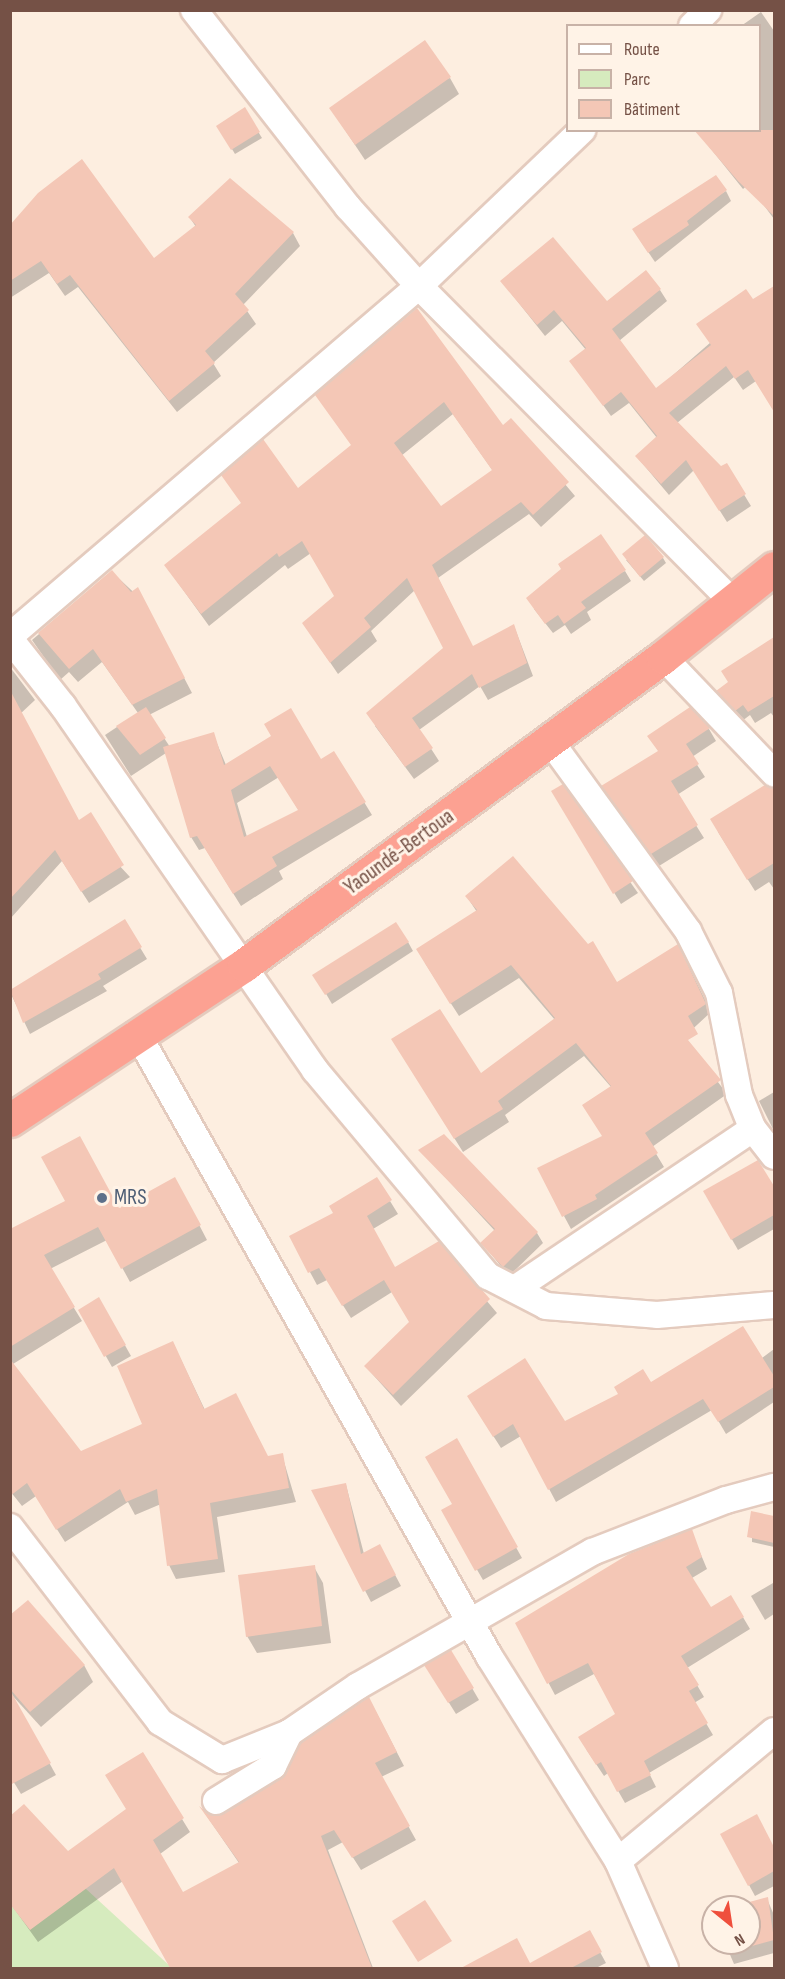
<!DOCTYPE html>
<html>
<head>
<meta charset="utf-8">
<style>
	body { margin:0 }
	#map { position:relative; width:785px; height:1979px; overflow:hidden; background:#fdeee0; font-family:"Sofia Sans Condensed",sans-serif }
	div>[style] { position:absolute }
	.green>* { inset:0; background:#d6ebbe }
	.shadow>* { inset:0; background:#0003 }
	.building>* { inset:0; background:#f4c7b6 }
	.roads { filter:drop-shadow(2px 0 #e4cbbe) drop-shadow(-2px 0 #e4cbbe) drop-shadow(0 2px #e4cbbe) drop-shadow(0 -2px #e4cbbe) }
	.street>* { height:26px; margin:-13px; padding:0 13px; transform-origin:13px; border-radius:13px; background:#fff }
	.highway>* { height:33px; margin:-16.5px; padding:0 16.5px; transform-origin:16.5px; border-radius:16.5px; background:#fca192 }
	.dots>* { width:16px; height:16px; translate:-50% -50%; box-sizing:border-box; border:3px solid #fff3e7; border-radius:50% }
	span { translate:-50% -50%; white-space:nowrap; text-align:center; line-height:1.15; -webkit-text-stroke:6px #fff3e7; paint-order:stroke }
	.street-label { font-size:22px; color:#755146 }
	.service-label { font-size:22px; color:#4e5e75 }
	.left { translate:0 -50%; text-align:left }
	.frame { position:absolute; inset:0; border:12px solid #755146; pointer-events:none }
	.legend { position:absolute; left:566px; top:24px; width:195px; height:108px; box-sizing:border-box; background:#fff3e7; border:2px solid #c8b2a7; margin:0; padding:8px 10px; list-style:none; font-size:18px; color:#755146 }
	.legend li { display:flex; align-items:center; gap:12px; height:30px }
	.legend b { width:30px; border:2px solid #c8b2a7 }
	.north { position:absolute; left:701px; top:1895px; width:60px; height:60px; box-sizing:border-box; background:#fff3e7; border:2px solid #c8b2a7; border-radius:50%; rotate:150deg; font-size:16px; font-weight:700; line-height:24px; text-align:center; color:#755146 }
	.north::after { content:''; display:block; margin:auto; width:21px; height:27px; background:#ef4f3d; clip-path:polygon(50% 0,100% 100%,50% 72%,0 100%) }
</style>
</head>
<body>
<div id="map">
	<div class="green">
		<i style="clip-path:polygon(11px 1820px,172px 1968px,11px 1968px)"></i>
	</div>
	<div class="shadow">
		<i style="clip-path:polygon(761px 12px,774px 31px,774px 161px,743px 189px,699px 134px,760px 130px,760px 26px,741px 26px)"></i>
		<i style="clip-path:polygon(450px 78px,459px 94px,365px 160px,331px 109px)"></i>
		<i style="clip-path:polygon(244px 109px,262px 138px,235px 154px,218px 126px)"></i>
		<i style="clip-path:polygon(774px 174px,774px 219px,752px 189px)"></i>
		<i style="clip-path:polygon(230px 180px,293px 233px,300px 246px,243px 305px,256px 324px,213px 363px,221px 376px,177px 412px,78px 287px,65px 296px,49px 273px,10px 298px,10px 227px,153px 260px,196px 227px,190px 218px)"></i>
		<i style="clip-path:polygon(726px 191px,731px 201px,655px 262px,640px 240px)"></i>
		<i style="clip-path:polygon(502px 282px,607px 303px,660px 290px,667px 301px,619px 341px,656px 390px,774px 287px,774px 410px,756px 381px,743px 390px,734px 377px,677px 423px,721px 468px,726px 465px,751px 506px,727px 522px,694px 470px,669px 495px,637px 457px,657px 438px,629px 403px,611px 416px,571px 361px,586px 350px,562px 321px,545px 336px)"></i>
		<i style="clip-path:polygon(evenodd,416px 310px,503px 427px,511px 420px,575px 496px,541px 527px,529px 514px,438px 578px,473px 648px,514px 626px,533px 676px,488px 700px,480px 686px,419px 730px,439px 761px,414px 779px,375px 726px,445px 649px,415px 590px,371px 631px,377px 641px,338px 674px,304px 624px,336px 596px,311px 553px,288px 569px,285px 565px,209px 626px,166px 566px,298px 490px,352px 446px,416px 310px,453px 414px,493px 471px,440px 508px,401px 456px,453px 414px)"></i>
		<i style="clip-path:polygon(663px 558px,666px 563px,644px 581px,626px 560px)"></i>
		<i style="clip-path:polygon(625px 571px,631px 581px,587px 612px,591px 620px,571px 634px,565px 625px,553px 633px,534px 609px)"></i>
		<i style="clip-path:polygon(evenodd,112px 572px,145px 603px,192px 693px,149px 715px,170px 747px,213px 734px,226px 765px,321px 761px,334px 753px,372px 815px,279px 871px,283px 879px,241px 906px,205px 848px,199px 850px,191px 837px,166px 753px,131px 776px,105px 735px,138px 713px,102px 662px,78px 682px,69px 672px,60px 680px,32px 640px,112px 572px,279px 777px,299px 811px,247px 837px,237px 803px,279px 777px)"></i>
		<i style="clip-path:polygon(774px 639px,774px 717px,771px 713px,755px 723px,750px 715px,742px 721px,718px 691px,730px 683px,723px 671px)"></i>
		<i style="clip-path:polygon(10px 667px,35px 700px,18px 716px,79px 822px,130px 877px,89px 903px,62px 861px,10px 919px)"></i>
		<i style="clip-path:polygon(709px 729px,716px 741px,692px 757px,705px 777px,677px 795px,704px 838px,659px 866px,603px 786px,659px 752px,649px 736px)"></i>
		<i style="clip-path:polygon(562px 786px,638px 893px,621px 904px,553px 792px)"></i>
		<i style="clip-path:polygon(766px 786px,774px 786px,774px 889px,769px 882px,755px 891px,718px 832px)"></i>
		<i style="clip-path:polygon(467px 897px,617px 984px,685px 959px,711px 1012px,684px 1037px,727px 1094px,652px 1147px,664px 1167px,571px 1229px,564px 1216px,603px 1137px,611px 1087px,584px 1056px,505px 1115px,509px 1122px,463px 1152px,401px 1053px,480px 1075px,555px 1020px,519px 978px,459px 1016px,425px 963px,477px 912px)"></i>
		<i style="clip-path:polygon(124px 921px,147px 959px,103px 986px,107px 991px,30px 1034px,10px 992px)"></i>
		<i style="clip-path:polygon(408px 942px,413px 951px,332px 1004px,315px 975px)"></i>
		<i style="clip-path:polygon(774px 1092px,774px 1131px,759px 1101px)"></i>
		<i style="clip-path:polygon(420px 1150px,537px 1233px,543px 1243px,509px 1276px,482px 1243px,495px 1231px)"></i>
		<i style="clip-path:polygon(757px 1162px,774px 1190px,774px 1229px,738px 1250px,705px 1192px)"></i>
		<i style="clip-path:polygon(182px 1192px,207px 1240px,130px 1282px,107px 1240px,50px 1269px,82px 1321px,13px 1364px,81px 1453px,144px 1425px,173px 1343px,205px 1410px,268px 1457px,282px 1455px,296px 1502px,217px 1517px,225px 1572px,176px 1579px,169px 1565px,161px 1504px,135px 1515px,128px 1502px,65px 1542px,36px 1496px,22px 1506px,10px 1491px,10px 1250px)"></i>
		<i style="clip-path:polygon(390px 1201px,398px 1214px,373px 1229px,395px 1269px,438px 1243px,497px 1313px,401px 1406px,366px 1367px,411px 1323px,392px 1292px,351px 1318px,327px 1280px,317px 1285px,291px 1237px)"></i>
		<i style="clip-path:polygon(99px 1299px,131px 1356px,112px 1367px,80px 1310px)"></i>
		<i style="clip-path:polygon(774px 1349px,774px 1402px,726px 1434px,712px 1410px,556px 1502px,521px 1436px,501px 1448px,476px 1409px,565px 1423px,651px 1384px,762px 1358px)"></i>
		<i style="clip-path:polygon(456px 1440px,522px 1558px,483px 1580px,443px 1511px,454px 1505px)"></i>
		<i style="clip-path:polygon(346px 1485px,364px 1554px,385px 1556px,401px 1586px,371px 1602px,313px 1491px)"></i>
		<i style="clip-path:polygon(752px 1512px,774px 1518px,774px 1547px,752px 1542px)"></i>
		<i style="clip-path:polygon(691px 1531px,707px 1569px,692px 1578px,711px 1609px,731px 1597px,750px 1629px,687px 1668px,704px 1697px,694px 1703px,713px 1735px,649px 1773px,656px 1787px,625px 1803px,608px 1773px,604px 1776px,586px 1749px,617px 1714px,594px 1674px,555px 1695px,517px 1624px)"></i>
		<i style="clip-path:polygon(314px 1567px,323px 1583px,331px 1643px,257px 1653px,247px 1636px)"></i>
		<i style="clip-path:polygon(773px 1583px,774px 1614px,765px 1620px,751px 1596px)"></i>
		<i style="clip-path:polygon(10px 1617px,84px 1665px,93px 1682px,41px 1727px,10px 1693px)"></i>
		<i style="clip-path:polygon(451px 1652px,479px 1700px,456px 1714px,433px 1677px)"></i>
		<i style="clip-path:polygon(376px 1712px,404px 1766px,381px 1777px,416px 1840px,361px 1870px,343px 1842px,328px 1850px,373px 1968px,172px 1968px,123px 1881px,38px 1942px,10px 1903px,68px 1853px,182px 1819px,190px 1832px,160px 1854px,182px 1894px,239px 1863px,204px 1812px,224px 1816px)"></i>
		<i style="clip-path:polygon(22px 1714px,56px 1775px,21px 1794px,10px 1776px)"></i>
		<i style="clip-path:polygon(763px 1827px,774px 1849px,774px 1886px,755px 1896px,749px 1885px)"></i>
		<i style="clip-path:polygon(767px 1899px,774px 1915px,774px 1953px,734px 1964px,725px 1943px,749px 1943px,749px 1907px,737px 1907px)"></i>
		<i style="clip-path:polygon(589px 1932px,606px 1963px,596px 1968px,487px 1968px,482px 1959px,530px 1965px)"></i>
	</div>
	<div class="building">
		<i style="clip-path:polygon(425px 40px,451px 77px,355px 145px,329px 108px)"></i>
		<i style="clip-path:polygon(245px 107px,260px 132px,231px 150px,216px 126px)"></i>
		<i style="clip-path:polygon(694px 130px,774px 130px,774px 216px,738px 181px)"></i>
		<i style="clip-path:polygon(82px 159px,154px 258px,196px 225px,188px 217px,230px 178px,294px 232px,235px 294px,249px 310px,205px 351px,215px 363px,169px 401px,70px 275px,57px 284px,41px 261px,10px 281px,10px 225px,38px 193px)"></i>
		<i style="clip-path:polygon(716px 175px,727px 190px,687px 221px,689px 225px,648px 253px,632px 229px)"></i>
		<i style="clip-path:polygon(553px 237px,607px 301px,646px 270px,661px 289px,612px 329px,656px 388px,711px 345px,696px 324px,746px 289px,753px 299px,774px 286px,774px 412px,748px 370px,735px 379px,726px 366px,669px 413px,721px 466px,727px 463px,746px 494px,719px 511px,686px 460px,661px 484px,635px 456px,657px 436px,621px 392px,603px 406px,569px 361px,586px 348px,554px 310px,537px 325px,500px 281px)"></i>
		<i style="clip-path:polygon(evenodd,417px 308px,503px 425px,511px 418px,569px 482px,533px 515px,521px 502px,432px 565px,473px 646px,514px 624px,527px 663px,479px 688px,472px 674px,412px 718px,433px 748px,405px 767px,366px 713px,443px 648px,407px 578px,364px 618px,371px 627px,330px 663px,302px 623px,334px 596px,302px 541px,279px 557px,277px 553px,201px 614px,164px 565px,241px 503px,221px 475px,263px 439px,298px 488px,351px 445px,315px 395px,417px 308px,444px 402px,492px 470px,441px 506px,394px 443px,444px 402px)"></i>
		<i style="clip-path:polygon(601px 534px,626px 570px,581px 602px,586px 608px,564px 624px,558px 615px,545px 624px,526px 598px,561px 569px,558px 564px)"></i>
		<i style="clip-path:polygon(645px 535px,664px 557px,640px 577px,622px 554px)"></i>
		<i style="clip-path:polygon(112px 570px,131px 592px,138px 587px,185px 678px,132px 705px,93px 649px,69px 669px,38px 633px)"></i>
		<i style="clip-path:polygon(774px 637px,774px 696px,748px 712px,743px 705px,735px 711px,716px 691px,728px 682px,721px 671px)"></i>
		<i style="clip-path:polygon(10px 690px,79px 820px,91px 812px,124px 865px,81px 892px,55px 850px,10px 899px)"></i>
		<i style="clip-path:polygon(146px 707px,166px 738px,140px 755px,116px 726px)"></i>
		<i style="clip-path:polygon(690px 707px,710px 728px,686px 744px,699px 764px,671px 781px,698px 825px,651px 854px,601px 786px,658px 751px,647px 736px)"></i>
		<i style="clip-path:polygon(evenodd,291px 708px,321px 759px,334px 751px,366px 802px,272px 857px,277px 866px,233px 894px,197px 836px,190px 838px,163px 747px,214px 732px,224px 765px,271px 736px,264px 724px,291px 708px,270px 766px,298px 810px,244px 837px,231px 790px,270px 766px)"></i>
		<i style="clip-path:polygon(563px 784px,633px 881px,613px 894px,551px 791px)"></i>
		<i style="clip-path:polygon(765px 785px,774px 788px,774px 863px,747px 880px,710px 819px)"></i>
		<i style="clip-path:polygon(513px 856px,588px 944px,593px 941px,617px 982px,678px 944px,706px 1004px,688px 1016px,698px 1034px,688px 1040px,721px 1080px,645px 1133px,658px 1153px,595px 1195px,597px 1199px,562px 1217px,537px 1168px,602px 1136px,582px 1105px,611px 1086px,576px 1043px,498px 1101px,503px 1109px,454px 1139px,391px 1039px,440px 1009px,481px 1073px,555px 1018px,511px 965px,450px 1004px,416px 949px,477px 910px,465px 896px)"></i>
		<i style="clip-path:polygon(125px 919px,142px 947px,98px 974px,101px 979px,23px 1023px,10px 990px)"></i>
		<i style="clip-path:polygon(396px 922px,409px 942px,325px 995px,312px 975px)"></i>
		<i style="clip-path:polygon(444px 1134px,538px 1232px,503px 1267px,480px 1243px,495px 1229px,418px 1150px)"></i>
		<i style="clip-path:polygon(80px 1136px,119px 1208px,175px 1177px,201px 1225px,121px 1269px,98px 1227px,44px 1255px,75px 1307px,10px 1347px,10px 1229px,65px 1201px,41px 1157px)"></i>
		<i style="clip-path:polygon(758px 1160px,774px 1186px,774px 1215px,731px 1240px,703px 1191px)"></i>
		<i style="clip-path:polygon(377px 1177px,392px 1200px,367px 1216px,395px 1267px,439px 1241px,490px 1299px,393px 1395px,364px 1366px,409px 1322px,384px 1280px,342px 1306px,319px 1268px,308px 1273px,289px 1236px,333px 1213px,329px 1206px)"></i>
		<i style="clip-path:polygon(99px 1297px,126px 1345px,104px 1357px,78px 1310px)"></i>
		<i style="clip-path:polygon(743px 1326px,774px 1376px,774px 1387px,718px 1422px,703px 1399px,548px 1490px,513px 1424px,493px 1437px,467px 1396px,525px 1358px,565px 1421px,618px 1394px,614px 1387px,643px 1369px,651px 1382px)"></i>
		<i style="clip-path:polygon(173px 1341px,204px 1409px,236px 1393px,268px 1456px,283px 1453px,289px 1488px,210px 1503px,218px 1559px,167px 1566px,157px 1489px,126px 1502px,120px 1489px,56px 1530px,27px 1483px,10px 1496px,10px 1359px,81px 1451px,142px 1424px,117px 1366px)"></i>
		<i style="clip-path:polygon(457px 1438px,518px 1547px,475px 1571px,441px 1510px,452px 1504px,425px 1457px)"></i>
		<i style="clip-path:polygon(346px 1483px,361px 1554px,380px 1544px,396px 1575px,363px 1592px,311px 1490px)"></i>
		<i style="clip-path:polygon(751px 1511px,774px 1516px,774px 1543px,747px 1537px)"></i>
		<i style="clip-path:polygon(692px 1529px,702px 1557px,686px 1567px,711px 1607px,731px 1595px,744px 1617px,681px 1656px,699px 1685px,689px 1691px,708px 1723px,644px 1761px,651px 1775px,617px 1792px,601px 1762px,596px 1765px,578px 1737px,615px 1714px,588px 1663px,547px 1684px,515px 1623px,629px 1554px)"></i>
		<i style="clip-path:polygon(315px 1565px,322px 1626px,246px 1637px,238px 1575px)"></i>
		<i style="clip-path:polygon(28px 1600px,85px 1665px,30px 1712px,10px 1689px,10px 1615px)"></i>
		<i style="clip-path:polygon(451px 1650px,474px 1688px,448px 1703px,424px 1665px)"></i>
		<i style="clip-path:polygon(10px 1690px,51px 1763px,10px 1785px)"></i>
		<i style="clip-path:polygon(369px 1697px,397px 1752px,375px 1763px,410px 1826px,352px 1858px,334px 1830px,321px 1836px,372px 1968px,170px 1968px,114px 1868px,30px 1930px,10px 1904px,10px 1816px,24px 1804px,68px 1851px,126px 1809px,105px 1775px,143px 1752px,184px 1818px,153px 1840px,183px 1892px,239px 1862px,199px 1806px,209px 1814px,223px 1814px,281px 1779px,301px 1743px)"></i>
		<i style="clip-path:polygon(757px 1814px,774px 1847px,774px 1871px,748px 1886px,720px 1834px)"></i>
		<i style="clip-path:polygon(768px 1897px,774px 1940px,726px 1953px,723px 1943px,749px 1943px,749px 1907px,731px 1907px)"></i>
		<i style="clip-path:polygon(425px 1900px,452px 1941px,418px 1962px,392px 1921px)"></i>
		<i style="clip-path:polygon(590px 1930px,602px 1952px,571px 1968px,461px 1968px,517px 1938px,530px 1963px)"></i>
	</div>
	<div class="roads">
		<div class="street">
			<i style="left:194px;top:10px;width:250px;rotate:52deg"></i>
			<i style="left:348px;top:207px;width:106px;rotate:48.1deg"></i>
			<i style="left:419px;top:286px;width:445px;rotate:45.2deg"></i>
			<i style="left:692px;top:26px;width:23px;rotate:-45deg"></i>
			<i style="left:10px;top:636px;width:538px;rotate:-40.56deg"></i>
			<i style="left:419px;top:286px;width:226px;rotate:-43.7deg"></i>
			<i style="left:10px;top:639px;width:85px;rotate:51.7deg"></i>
			<i style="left:63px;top:706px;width:443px;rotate:55.3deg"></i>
			<i style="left:315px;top:1070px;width:269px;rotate:50deg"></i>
			<i style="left:488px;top:1276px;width:65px;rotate:27.3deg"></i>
			<i style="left:546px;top:1306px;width:111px;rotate:4.6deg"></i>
			<i style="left:657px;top:1315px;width:117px;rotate:-4.9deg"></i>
			<i style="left:663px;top:657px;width:161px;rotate:46.3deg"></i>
			<i style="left:550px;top:741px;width:235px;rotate:54deg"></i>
			<i style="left:688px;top:931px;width:69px;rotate:63.4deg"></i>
			<i style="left:719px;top:993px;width:104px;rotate:78.9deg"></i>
			<i style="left:739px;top:1095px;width:37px;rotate:68deg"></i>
			<i style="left:753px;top:1129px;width:34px;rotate:52deg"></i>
			<i style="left:137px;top:1033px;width:716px;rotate:60.53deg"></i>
			<i style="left:489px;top:1656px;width:242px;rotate:57.8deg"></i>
			<i style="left:618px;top:1861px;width:117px;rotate:66.3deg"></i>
			<i style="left:516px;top:1288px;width:285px;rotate:-33.9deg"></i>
			<i style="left:10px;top:1527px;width:246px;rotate:52.4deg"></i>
			<i style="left:160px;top:1722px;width:73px;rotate:31.5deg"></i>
			<i style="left:222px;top:1760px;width:72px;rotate:-21.9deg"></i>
			<i style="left:289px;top:1733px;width:83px;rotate:-34.3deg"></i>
			<i style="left:358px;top:1686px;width:270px;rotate:-29.8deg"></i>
			<i style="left:592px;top:1552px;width:144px;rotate:-21.2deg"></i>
			<i style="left:726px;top:1500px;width:50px;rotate:-15.2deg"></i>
			<i style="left:216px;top:1801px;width:67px;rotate:-31.6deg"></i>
			<i style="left:273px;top:1766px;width:37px;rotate:-64deg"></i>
			<i style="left:618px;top:1861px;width:203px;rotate:-39.8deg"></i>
		</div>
		<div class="highway">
			<i style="left:10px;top:1120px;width:281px;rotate:-33.5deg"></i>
			<i style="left:244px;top:965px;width:520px;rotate:-36.32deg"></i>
			<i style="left:663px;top:657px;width:142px;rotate:-38.7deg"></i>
		</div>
	</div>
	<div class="dots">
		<i style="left:102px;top:1198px;background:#5c6f8a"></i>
	</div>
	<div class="street-label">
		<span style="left:399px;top:852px;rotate:-36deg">Yaoundé-Bertoua</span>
	</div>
	<div class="service-label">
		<span class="left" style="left:114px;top:1198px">MRS</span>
	</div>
	<div class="frame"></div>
	<ul class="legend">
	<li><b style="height:8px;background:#fff"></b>Route</li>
	<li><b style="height:16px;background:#d6ebbe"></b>Parc</li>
	<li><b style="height:16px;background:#f4c7b6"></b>Bâtiment</li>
	</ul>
	<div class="north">N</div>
</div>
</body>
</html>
